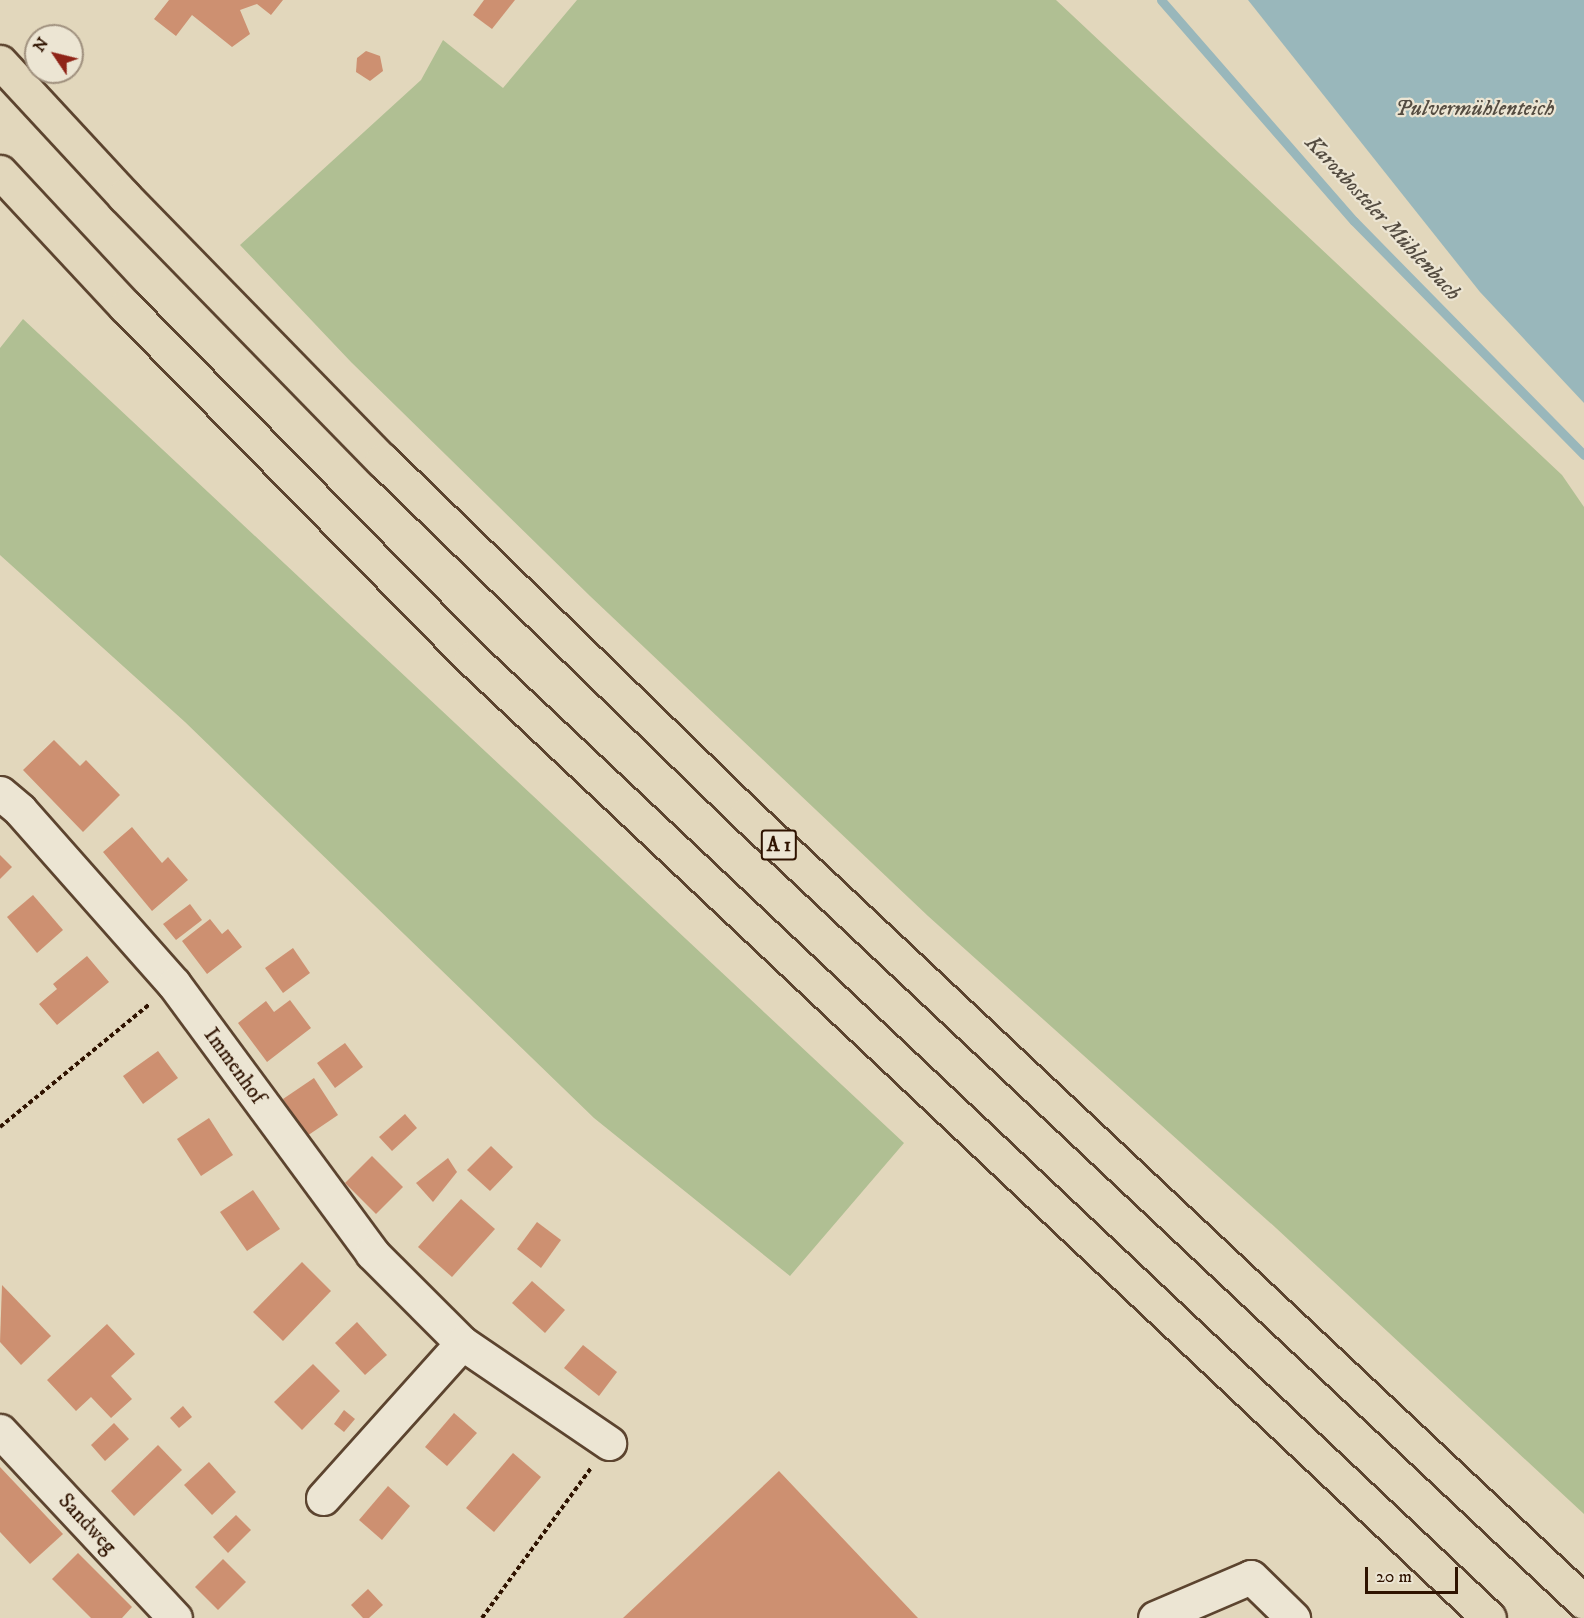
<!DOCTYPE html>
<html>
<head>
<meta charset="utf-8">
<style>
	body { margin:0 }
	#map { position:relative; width:1584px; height:1618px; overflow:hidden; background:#e2d7bc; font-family:"IM FELL DW Pica",serif }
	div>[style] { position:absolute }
	.green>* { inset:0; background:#b0bf93 }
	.water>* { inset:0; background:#99b7bb }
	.stream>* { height:9px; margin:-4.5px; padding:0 4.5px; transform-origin:4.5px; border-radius:4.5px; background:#99b7bb }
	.building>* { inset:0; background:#cd9071 }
	.path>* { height:4px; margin-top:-2px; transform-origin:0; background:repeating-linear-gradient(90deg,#2f1300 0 4.5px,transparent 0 7.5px) }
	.roads { filter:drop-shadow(2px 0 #5c442f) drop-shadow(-2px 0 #5c442f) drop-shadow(0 2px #5c442f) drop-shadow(0 -2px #5c442f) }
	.minor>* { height:33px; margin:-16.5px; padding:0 16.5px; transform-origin:16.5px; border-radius:16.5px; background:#ece5d3 }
	.highway>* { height:33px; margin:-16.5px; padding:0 16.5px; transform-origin:16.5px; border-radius:16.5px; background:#e2d7bc }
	span { translate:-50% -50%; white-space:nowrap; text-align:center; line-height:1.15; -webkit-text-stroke:4.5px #ece5d3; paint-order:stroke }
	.shield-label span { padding:2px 4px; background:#ece5d3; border:2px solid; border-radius:4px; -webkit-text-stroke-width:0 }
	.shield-label { font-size:20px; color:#2f1300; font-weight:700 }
	.street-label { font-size:21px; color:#2f1300 }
	.water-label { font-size:22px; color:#544c41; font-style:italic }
	.north { position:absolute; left:24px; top:24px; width:60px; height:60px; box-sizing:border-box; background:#ece5d3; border:2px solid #a0917f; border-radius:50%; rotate:305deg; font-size:16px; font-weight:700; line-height:24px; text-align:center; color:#2f1300 }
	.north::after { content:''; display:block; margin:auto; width:21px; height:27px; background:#8f2418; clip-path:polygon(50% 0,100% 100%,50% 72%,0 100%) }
	.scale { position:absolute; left:1365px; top:1567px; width:93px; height:27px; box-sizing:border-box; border:3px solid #2f1300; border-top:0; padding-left:8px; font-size:18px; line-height:21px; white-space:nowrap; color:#2f1300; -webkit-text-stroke:4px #ece5d3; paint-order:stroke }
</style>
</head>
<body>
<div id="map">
	<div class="green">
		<i style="clip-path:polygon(577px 0,1056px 0,1562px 475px,1584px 507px,1584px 1514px,1276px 1228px,928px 916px,590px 596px,351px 362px,240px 245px,421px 80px,443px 40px,503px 88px)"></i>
		<i style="clip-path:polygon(23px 319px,904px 1143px,790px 1276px,594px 1118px,185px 722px,0 555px,0 348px)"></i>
	</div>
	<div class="water">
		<i style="clip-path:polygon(1248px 0,1584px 0,1584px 403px,1480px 292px)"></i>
	</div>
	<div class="stream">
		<i style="left:1161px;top:0;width:293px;rotate:48.9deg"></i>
		<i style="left:1354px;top:221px;width:328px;rotate:45.5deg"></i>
	</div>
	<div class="building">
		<i style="clip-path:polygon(169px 0,283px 0,271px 15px,257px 4px,240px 10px,250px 34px,232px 47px,192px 15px,176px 36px,154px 19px)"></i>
		<i style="clip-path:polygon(484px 0,515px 0,492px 29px,473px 15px)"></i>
		<i style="clip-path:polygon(366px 51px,380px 56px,383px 71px,370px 81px,356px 72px,357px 58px)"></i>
		<i style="clip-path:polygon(54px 740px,80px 766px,86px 760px,120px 795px,83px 832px,23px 770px)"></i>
		<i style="clip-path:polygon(132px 827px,162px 863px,168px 857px,188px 880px,152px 911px,103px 852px)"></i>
		<i style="clip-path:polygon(0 855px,12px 867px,0 879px)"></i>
		<i style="clip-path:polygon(33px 895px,63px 930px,37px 953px,7px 917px)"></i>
		<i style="clip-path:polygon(190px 904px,202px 920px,176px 940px,163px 924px)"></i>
		<i style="clip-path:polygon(210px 919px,222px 934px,228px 929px,242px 947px,207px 974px,182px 941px)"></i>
		<i style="clip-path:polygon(293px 948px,310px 973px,283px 993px,265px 968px)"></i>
		<i style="clip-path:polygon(87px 956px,109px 982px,57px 1025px,39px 1004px,57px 989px,53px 984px)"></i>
		<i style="clip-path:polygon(290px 1000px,311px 1028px,267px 1062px,238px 1023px,266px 1001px,274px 1012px)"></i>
		<i style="clip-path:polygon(345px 1043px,363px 1067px,335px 1088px,317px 1063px)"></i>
		<i style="clip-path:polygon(158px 1051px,178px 1078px,143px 1104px,123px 1076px)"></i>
		<i style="clip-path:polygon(314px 1078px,338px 1115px,307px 1136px,283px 1099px)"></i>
		<i style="clip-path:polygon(405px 1114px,417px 1128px,392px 1151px,379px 1137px)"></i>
		<i style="clip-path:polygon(209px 1118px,233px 1155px,201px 1176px,177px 1139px)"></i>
		<i style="clip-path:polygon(491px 1146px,513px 1167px,490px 1191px,467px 1170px)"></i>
		<i style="clip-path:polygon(372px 1156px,403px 1187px,376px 1214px,345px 1183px)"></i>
		<i style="clip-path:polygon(448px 1158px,457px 1172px,433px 1202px,416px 1183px)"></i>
		<i style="clip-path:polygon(253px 1190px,280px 1229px,247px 1251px,220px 1212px)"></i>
		<i style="clip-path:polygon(461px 1199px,495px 1229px,452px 1277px,418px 1247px)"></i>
		<i style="clip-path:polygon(537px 1222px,561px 1240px,541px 1268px,517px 1249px)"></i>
		<i style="clip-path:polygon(302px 1262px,331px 1291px,283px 1341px,253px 1312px)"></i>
		<i style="clip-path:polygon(532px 1281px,565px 1310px,545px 1333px,512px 1303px)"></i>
		<i style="clip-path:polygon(2px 1285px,51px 1336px,21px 1365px,0 1342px)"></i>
		<i style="clip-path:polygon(357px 1322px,387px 1355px,365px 1375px,335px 1343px)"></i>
		<i style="clip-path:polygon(107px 1324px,135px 1354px,111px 1376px,132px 1399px,111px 1418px,91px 1397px,76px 1411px,47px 1380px)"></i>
		<i style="clip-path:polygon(583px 1345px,617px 1372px,599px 1396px,564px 1368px)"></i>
		<i style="clip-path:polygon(313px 1364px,340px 1391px,302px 1430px,274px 1402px)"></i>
		<i style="clip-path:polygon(183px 1406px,192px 1417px,179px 1428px,170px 1418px)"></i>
		<i style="clip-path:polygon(344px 1410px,355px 1419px,344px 1432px,334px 1424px)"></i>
		<i style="clip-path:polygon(454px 1413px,477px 1433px,447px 1466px,425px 1447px)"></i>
		<i style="clip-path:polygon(114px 1423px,129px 1439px,105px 1461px,91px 1445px)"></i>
		<i style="clip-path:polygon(158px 1445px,182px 1470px,134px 1516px,111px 1491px)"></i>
		<i style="clip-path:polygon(513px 1453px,541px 1477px,494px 1532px,466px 1508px)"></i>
		<i style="clip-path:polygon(209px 1462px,236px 1492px,212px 1515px,184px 1485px)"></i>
		<i style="clip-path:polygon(0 1467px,63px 1534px,30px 1564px,0 1532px)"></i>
		<i style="clip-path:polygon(779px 1471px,918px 1618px,623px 1618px)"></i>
		<i style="clip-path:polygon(388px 1486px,410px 1506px,382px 1540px,359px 1520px)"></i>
		<i style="clip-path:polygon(236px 1515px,251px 1530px,228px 1553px,213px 1537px)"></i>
		<i style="clip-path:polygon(78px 1553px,132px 1607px,122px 1618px,91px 1618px,52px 1579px)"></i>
		<i style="clip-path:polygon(223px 1559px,246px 1582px,218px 1610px,195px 1587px)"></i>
		<i style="clip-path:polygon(368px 1589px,383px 1605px,369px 1618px,363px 1618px,351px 1605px)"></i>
	</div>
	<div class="path">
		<i style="left:0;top:1127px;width:194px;rotate:-39.4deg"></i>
		<i style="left:482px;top:1618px;width:185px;rotate:-54deg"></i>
	</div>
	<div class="roads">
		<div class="minor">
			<i style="left:0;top:793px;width:26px;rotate:40deg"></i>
			<i style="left:20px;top:810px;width:232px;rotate:48.5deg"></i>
			<i style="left:174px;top:984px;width:334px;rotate:53.6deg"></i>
			<i style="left:372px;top:1253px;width:127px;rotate:45deg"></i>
			<i style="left:462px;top:1343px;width:178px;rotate:34.2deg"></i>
			<i style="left:0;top:1431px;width:256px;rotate:46.9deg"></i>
			<i style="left:323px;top:1498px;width:208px;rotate:-48.1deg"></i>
			<i style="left:1155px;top:1618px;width:104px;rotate:-23.1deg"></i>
			<i style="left:1251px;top:1577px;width:59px;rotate:44.3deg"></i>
		</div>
		<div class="highway">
			<i style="left:0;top:62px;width:183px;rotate:47.2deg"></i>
			<i style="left:124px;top:196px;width:369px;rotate:45.7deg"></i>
			<i style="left:382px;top:460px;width:508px;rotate:44.2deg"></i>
			<i style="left:746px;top:814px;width:1150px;rotate:43.24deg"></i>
			<i style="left:0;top:172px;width:183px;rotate:47deg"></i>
			<i style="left:125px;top:306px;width:494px;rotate:45.5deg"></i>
			<i style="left:471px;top:658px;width:1399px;rotate:43.32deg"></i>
		</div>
	</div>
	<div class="shield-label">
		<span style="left:779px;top:845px">A 1</span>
	</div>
	<div class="street-label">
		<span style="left:234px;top:1066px;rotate:54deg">Immenhof</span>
		<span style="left:87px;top:1524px;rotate:47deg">Sandweg</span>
	</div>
	<div class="water-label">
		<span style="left:1475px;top:109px">Pulvermühlenteich</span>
		<span style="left:1383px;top:218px;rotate:47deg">Karoxbosteler Mühlenbach</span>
	</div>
	<div class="north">N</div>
	<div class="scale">20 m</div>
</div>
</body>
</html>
